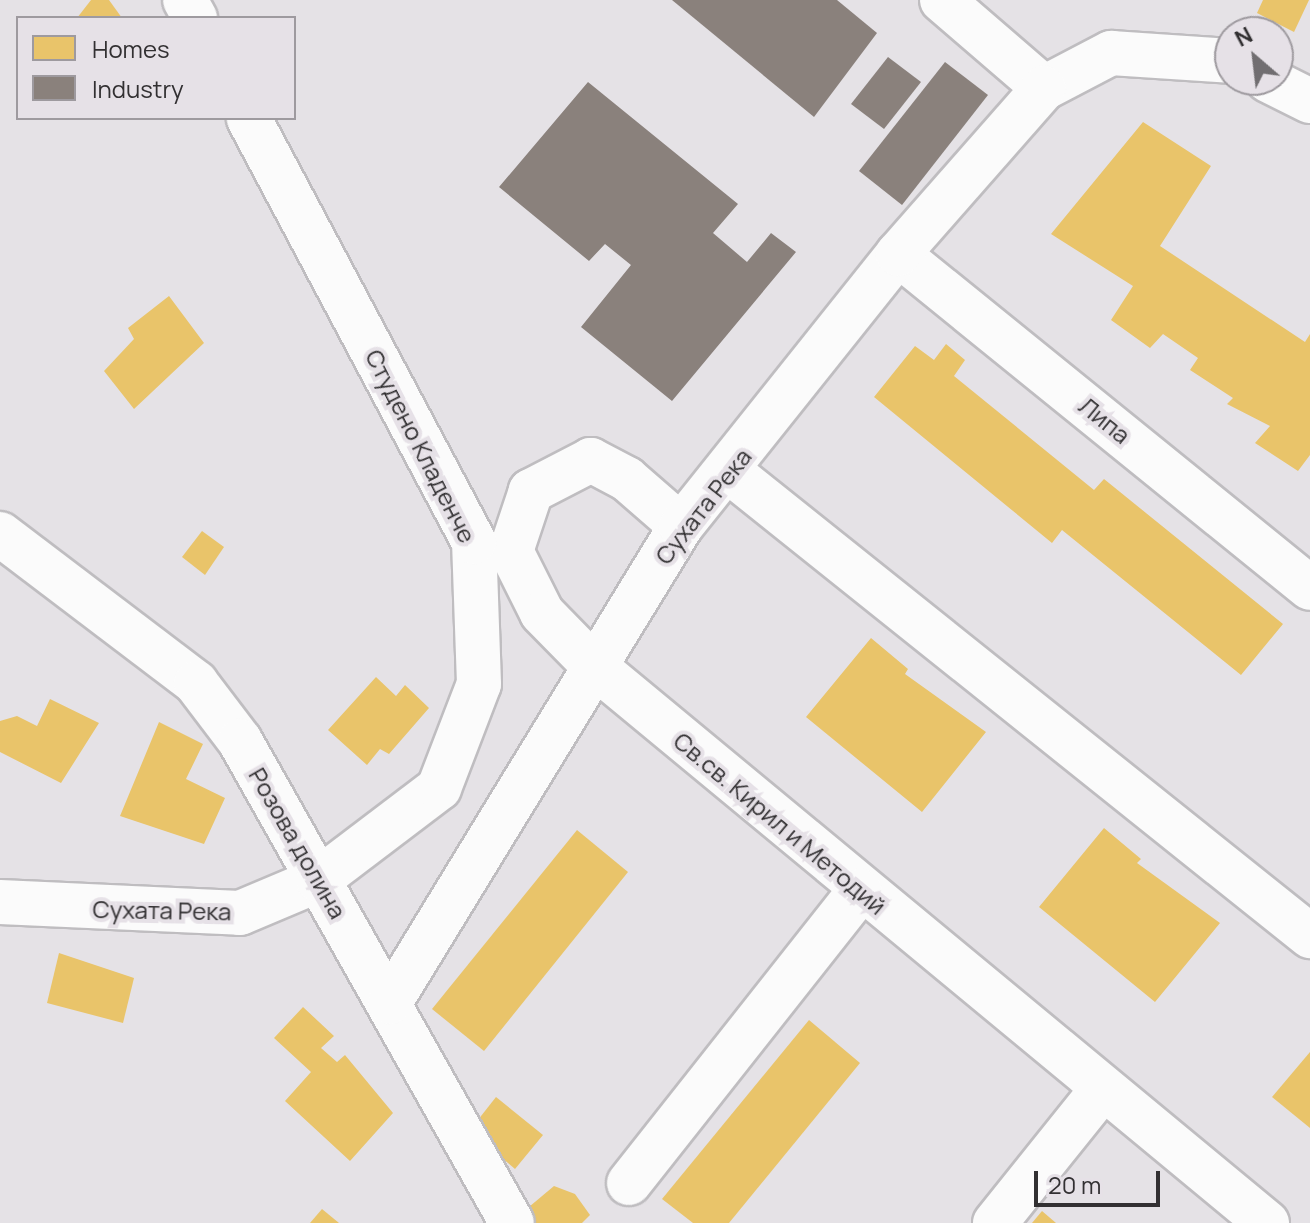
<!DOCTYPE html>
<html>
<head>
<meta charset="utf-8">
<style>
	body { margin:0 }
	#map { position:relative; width:1310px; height:1223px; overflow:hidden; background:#e5e2e6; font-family:Manrope,sans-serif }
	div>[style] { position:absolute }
	.homes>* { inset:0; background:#e9c46a }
	.industry>* { inset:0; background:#8a817c }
	.roads { filter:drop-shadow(2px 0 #bfbdc0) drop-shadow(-2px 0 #bfbdc0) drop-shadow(0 2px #bfbdc0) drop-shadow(0 -2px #bfbdc0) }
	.minor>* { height:44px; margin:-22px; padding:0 22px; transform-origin:22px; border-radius:22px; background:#fbfbfb }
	span { translate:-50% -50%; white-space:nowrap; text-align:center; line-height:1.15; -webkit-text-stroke:8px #e6e1e7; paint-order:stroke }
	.street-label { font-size:24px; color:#323032 }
	.legend { position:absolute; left:16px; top:16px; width:280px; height:104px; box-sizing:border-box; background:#e6e1e7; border:2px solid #9e9a9f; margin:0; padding:10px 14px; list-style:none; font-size:24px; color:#323032 }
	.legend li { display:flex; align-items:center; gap:16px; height:40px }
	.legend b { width:40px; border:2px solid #9e9a9f }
	.north { position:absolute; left:1214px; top:16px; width:80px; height:80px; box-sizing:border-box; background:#e6e1e7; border:2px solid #9e9a9f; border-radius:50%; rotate:332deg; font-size:22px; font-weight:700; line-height:32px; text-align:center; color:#323032 }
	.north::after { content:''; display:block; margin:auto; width:28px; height:36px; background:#716e71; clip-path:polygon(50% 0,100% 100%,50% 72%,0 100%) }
	.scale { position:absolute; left:1034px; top:1171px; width:126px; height:36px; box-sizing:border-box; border:4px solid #323032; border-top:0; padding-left:10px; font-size:24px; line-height:28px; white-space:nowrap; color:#323032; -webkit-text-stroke:6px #e6e1e7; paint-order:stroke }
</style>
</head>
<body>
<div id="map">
	<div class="homes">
		<i style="clip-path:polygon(91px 0,109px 0,122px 18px,77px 18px)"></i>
		<i style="clip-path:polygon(1263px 0,1309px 0,1294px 32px,1257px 13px)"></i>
		<i style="clip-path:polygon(1143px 122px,1211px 166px,1160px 246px,1305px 342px,1310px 334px,1310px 455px,1298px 471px,1255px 443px,1270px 426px,1227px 404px,1233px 398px,1190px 370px,1198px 358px,1163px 334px,1150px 348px,1111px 320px,1133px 286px,1051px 234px)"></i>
		<i style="clip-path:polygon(169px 296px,204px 343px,134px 409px,104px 371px,134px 339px,128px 328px)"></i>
		<i style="clip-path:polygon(946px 344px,965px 360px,954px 376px,1094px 490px,1104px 479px,1283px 624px,1241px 675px,1062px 530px,1052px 543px,874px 397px,915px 346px,934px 360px)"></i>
		<i style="clip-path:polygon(202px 531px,224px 547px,205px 575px,182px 557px)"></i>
		<i style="clip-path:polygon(871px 638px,908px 669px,905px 674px,986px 732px,922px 812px,806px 717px)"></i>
		<i style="clip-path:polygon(376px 677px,396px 696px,405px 685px,429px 708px,389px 754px,380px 749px,367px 765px,328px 730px)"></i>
		<i style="clip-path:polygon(50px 699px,99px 723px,61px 783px,0 752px,0 721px,17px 716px,37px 726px)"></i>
		<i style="clip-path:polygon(159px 722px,203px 744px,186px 779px,225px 798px,204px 844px,120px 816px)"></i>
		<i style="clip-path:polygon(1104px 828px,1141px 859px,1137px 863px,1220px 923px,1155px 1002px,1039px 907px)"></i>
		<i style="clip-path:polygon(577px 830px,628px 872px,484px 1051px,432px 1009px)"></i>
		<i style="clip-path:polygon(59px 953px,134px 978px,123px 1023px,47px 1003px)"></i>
		<i style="clip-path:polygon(303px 1007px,334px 1036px,321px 1048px,337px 1062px,345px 1055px,393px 1113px,350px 1161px,285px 1101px,311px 1072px,274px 1038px)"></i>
		<i style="clip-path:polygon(809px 1020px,860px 1063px,729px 1223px,693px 1223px,662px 1199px)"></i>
		<i style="clip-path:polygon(1310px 1052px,1310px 1128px,1272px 1097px)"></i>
		<i style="clip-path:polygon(496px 1097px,543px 1135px,515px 1169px,470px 1130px)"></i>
		<i style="clip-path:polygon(554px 1186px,575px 1194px,590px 1215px,582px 1223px,521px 1223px,517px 1217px)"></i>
		<i style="clip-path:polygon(322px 1209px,339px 1223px,310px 1223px)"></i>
		<i style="clip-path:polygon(1042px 1211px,1056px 1223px,1032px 1223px)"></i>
	</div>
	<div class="industry">
		<i style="clip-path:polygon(672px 0,837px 0,877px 33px,814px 117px)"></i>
		<i style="clip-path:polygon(888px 57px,921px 82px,884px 129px,851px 104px)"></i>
		<i style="clip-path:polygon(945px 62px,988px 95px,902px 205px,859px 171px)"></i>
		<i style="clip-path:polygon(588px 82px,738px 204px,713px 233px,747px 262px,771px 233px,796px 252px,672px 401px,581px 327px,631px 265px,605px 244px,589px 261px,499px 187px)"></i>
	</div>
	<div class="roads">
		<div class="minor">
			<i style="left:185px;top:0;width:21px;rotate:61deg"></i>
			<i style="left:942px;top:0;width:135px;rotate:40.8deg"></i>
			<i style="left:1044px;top:88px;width:76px;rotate:-27.6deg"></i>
			<i style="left:1111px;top:53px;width:119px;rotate:3.8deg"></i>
			<i style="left:1268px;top:80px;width:47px;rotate:26.6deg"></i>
			<i style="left:898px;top:254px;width:530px;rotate:39.03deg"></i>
			<i style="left:730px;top:472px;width:743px;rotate:38.66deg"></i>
			<i style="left:681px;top:526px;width:72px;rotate:-139deg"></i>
			<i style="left:627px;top:479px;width:41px;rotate:-152.2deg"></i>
			<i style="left:591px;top:460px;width:68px;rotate:152.7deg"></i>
			<i style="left:531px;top:491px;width:63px;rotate:108.4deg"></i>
			<i style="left:511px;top:551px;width:69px;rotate:63.4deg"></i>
			<i style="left:542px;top:613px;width:73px;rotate:45.6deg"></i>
			<i style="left:593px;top:665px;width:875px;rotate:39.62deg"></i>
			<i style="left:0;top:534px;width:246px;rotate:37.2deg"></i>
			<i style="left:196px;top:683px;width:73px;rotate:52.8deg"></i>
			<i style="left:240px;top:741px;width:553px;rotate:60.56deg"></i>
			<i style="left:0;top:902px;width:240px;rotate:2.6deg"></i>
			<i style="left:240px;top:913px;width:85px;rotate:-22.9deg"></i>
			<i style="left:318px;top:880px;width:152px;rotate:-37.2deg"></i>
			<i style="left:439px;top:788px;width:111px;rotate:-69deg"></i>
			<i style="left:479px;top:684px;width:142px;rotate:-92deg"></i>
			<i style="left:474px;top:542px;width:480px;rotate:-118deg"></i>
			<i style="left:390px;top:1002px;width:558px;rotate:-58.56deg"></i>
			<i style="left:681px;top:526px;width:348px;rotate:-51.4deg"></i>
			<i style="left:898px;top:254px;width:221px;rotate:-48.7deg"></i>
			<i style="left:629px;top:1183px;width:372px;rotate:-51.7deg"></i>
			<i style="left:995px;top:1223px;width:168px;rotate:-51.3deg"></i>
		</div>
	</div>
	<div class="street-label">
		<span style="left:1105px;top:420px;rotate:39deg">Липа</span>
		<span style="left:421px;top:446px;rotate:63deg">Студено Кладенче</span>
		<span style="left:703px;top:506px;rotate:-52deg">Сухата Река</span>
		<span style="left:780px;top:823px;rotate:40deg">Св.св. Кирил и Методий</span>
		<span style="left:298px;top:843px;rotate:60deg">Розова долина</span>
		<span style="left:162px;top:910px;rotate:1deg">Сухата Река</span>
	</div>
	<ul class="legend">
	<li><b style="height:22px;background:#e9c46a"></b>Homes</li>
	<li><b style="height:22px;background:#8a817c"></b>Industry</li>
	</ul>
	<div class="north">N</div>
	<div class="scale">20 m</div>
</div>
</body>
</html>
